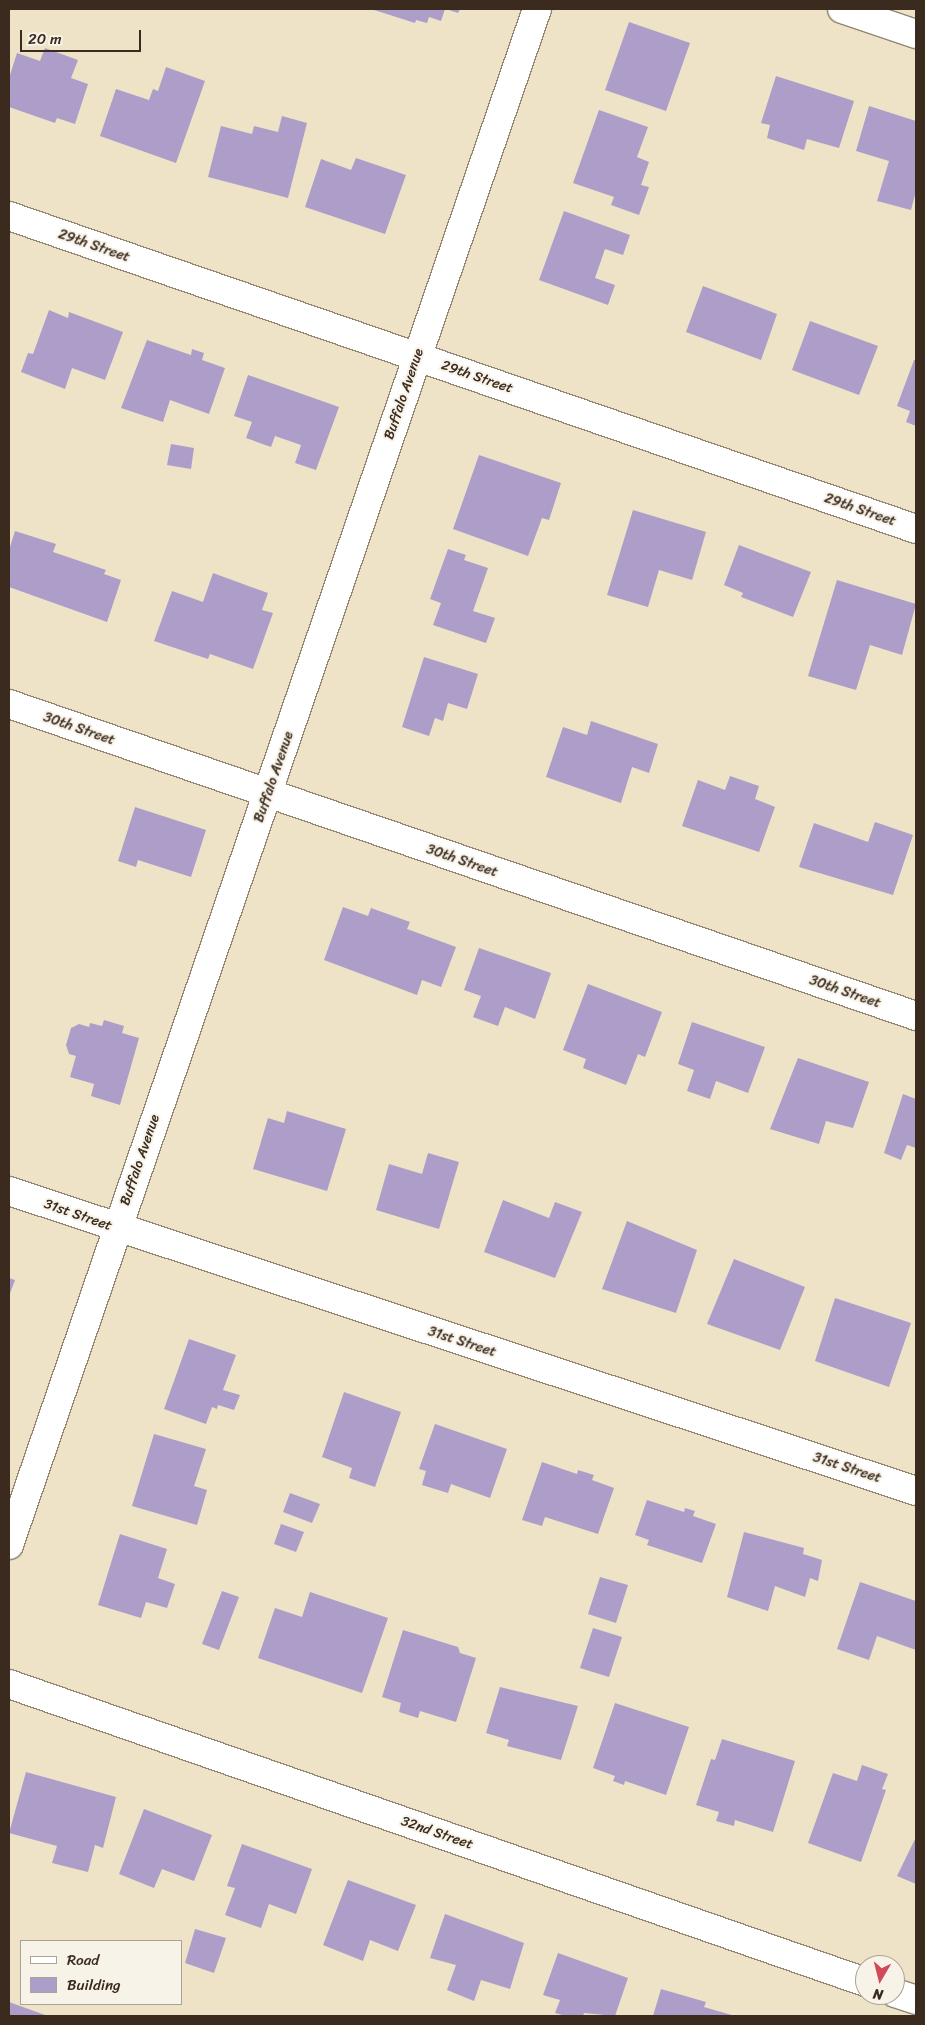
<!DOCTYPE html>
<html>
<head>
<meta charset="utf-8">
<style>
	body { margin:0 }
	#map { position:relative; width:925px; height:2025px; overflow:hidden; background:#eee3c6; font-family:Sriracha,sans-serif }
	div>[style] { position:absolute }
	.building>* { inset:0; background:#ad9ec9 }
	.roads { filter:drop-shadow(1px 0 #948672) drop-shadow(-1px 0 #948672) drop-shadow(0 1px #948672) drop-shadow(0 -1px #948672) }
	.minor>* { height:28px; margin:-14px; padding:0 14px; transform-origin:14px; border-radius:14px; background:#fff }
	span { translate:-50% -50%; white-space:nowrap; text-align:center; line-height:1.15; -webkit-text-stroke:4px #f7f3e8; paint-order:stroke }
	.street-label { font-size:14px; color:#3b2a1e }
	.frame { position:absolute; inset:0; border:10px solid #3b2a1e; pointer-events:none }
	.legend { position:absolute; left:20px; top:1940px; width:162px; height:65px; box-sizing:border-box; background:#f7f3e8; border:1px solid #aca397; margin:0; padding:6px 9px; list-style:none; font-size:15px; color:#3b2a1e }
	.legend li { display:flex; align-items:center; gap:10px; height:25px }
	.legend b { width:25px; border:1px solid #aca397 }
	.north { position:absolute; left:855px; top:1955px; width:50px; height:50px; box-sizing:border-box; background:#f7f3e8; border:1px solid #aca397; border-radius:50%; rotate:188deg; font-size:14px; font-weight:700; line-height:20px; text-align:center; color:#3b2a1e }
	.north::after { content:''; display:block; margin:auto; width:18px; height:22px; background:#d1495b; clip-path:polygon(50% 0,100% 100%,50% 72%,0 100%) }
	.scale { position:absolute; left:20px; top:30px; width:121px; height:22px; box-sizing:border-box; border:2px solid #3b2a1e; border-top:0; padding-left:6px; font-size:15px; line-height:18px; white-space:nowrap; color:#3b2a1e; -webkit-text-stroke:4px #f7f3e8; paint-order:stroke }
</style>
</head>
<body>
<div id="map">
	<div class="building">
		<i style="clip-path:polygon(371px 9px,445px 9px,441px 21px,429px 17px,427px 23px,416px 20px,415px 23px)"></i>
		<i style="clip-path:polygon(446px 9px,460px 9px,458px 13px)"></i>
		<i style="clip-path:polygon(629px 22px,690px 43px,666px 111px,605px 90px)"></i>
		<i style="clip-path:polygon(45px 48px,78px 60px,71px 78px,88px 84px,75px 124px,57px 118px,55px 123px,9px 107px,9px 78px,17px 53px,40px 61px)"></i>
		<i style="clip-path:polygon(166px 67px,205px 81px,176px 163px,100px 136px,116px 89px,149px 100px,153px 89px,158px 91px)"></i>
		<i style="clip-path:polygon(776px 76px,854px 101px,839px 148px,807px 139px,804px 150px,767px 138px,770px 125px,761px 123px)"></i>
		<i style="clip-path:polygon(869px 106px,916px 121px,916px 191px,911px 210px,877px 201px,889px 161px,856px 151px)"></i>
		<i style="clip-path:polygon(599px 110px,648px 127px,637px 157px,649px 162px,641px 185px,649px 187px,639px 215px,611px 205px,614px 197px,573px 183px)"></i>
		<i style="clip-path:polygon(282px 116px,307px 123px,288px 198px,208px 177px,221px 126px,252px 134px,254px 126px,278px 132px)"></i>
		<i style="clip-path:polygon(356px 158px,406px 175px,385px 234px,305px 207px,321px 159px,351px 170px)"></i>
		<i style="clip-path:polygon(564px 211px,630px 235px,623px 255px,605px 249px,595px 278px,615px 285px,608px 305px,539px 280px)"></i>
		<i style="clip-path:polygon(703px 286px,777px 314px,761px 360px,686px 332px)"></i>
		<i style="clip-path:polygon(49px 310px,68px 318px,69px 312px,123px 332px,105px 380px,72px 368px,65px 389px,21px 372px,28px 353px,33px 354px)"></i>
		<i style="clip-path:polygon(810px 321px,878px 346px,859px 395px,792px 370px)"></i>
		<i style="clip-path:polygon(147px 340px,191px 355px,192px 349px,204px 353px,202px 360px,225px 368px,209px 414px,170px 400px,163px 422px,121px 408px)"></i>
		<i style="clip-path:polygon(914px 360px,916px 360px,916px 426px,906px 422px,910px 411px,897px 406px)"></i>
		<i style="clip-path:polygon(248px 375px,339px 407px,316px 470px,295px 463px,301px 445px,275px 436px,271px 447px,246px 438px,252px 422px,234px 416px)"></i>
		<i style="clip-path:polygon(171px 444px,194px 448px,191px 469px,167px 465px)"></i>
		<i style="clip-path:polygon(479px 455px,561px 483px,549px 520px,542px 518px,528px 556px,453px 529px)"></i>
		<i style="clip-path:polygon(633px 510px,706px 532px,692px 580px,659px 570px,648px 607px,607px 595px)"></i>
		<i style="clip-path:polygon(15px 531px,56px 544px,53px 552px,106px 570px,104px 574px,121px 580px,107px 622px,9px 587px,9px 550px)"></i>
		<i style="clip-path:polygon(739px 545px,811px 572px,793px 617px,741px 597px,743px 593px,724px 585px)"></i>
		<i style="clip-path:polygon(448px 549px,466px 555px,464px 560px,488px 568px,473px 611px,495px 618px,486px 643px,433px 625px,441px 603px,430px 599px)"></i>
		<i style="clip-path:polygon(213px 573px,268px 593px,262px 610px,273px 613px,253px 669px,210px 654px,208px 659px,154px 641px,172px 591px,203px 602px)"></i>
		<i style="clip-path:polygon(837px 580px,916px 604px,902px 655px,870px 645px,856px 690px,808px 676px)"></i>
		<i style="clip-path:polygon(424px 657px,478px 674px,467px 709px,448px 703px,443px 721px,435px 718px,429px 736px,402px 727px)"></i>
		<i style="clip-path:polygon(591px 721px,658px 744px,649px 773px,632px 767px,621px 803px,546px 777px,563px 727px,587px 735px)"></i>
		<i style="clip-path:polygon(730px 776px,759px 786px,755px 799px,775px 807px,759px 852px,682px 826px,698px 780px,725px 790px)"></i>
		<i style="clip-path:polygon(135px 807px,206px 830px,191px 877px,138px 860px,136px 867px,118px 861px)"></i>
		<i style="clip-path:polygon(875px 822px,913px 835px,893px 895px,799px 867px,814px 823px,868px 842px)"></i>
		<i style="clip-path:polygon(343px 907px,368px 916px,371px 908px,410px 922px,407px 929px,456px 947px,441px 987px,422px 980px,417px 995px,324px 960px)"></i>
		<i style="clip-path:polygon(479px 948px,551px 973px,535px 1019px,505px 1007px,498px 1026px,473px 1017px,481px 996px,464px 990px)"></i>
		<i style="clip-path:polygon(588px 984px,662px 1012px,645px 1057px,638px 1054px,626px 1085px,583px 1068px,586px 1059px,563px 1050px)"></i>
		<i style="clip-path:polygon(104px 1020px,124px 1026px,122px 1033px,139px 1038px,120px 1105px,91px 1096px,94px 1084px,70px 1077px,76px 1056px,69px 1054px,66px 1045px,71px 1028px,79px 1024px,89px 1027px,90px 1023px,102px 1026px)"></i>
		<i style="clip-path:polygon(692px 1022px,765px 1047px,748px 1093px,716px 1081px,710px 1099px,687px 1091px,694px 1070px,678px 1064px)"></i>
		<i style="clip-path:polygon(798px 1058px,869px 1082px,853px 1128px,826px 1121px,819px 1144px,770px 1129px)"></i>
		<i style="clip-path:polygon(903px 1094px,916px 1099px,916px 1148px,907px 1145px,901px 1160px,884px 1153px)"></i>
		<i style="clip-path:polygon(287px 1111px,346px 1129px,327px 1191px,253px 1169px,268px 1118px,284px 1123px)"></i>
		<i style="clip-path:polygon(428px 1153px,459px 1162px,439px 1229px,376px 1210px,389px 1164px,422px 1174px)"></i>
		<i style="clip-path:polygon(503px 1200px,549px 1218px,555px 1202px,582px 1212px,555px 1278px,484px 1252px)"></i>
		<i style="clip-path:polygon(627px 1221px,697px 1250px,676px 1313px,602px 1289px)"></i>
		<i style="clip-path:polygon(734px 1259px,805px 1287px,780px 1350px,707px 1324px)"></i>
		<i style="clip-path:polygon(9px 1278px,15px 1280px,9px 1296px)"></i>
		<i style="clip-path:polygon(835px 1298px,911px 1323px,889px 1387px,815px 1361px)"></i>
		<i style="clip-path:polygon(189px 1339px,236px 1355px,223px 1390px,240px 1395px,234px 1410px,218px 1405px,217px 1409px,212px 1407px,206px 1424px,164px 1409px)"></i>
		<i style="clip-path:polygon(344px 1392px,401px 1412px,375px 1487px,349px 1478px,352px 1468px,322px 1457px)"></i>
		<i style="clip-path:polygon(435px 1424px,507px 1449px,490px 1498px,451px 1484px,448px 1493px,422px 1485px,426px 1471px,419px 1469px)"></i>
		<i style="clip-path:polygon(154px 1434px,206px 1449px,194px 1486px,207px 1490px,197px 1525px,132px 1506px)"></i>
		<i style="clip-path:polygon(542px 1462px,577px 1474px,578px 1470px,594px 1475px,592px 1480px,614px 1488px,598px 1534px,545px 1517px,542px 1526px,522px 1520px)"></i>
		<i style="clip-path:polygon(290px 1493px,320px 1504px,312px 1523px,283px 1512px)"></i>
		<i style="clip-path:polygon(647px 1500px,684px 1512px,685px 1508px,695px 1511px,693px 1516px,716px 1524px,702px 1563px,647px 1545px,649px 1540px,635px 1535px)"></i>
		<i style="clip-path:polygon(281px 1524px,304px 1532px,296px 1552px,274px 1544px)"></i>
		<i style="clip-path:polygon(744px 1532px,804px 1548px,803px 1554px,822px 1560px,818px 1581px,810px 1578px,805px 1597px,775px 1586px,768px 1611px,727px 1597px)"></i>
		<i style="clip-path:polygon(120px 1534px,167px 1549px,158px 1578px,175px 1584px,167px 1608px,146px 1602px,141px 1618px,98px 1605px)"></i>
		<i style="clip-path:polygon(600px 1577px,628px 1585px,616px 1623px,588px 1614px)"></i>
		<i style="clip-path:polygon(860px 1582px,916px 1601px,916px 1650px,877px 1636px,869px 1660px,837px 1649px)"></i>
		<i style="clip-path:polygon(222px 1591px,239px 1597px,219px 1650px,202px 1644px)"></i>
		<i style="clip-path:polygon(310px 1592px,388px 1618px,362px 1693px,258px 1658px,275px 1608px,302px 1617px)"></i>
		<i style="clip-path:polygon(593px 1628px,622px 1637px,609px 1677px,580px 1668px)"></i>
		<i style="clip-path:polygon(403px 1630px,458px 1647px,460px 1653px,476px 1658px,456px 1722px,420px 1711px,418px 1718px,399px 1712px,401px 1703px,382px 1697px)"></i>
		<i style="clip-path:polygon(500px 1687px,578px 1706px,561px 1760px,507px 1746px,509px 1740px,486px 1733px)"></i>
		<i style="clip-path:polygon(615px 1703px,689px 1727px,666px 1795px,625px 1781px,624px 1785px,613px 1781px,615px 1776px,593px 1768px)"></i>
		<i style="clip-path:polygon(722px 1739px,795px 1761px,773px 1832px,735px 1820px,734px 1826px,716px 1821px,719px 1812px,696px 1805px,711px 1759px,715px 1760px)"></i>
		<i style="clip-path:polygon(862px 1765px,888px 1774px,882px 1789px,886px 1790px,861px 1862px,808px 1843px,833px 1773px,857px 1781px)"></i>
		<i style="clip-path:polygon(26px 1772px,116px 1797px,103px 1848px,95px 1845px,88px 1872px,52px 1863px,57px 1846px,9px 1833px)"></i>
		<i style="clip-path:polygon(144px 1809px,212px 1835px,194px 1881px,162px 1869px,154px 1888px,119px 1874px)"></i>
		<i style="clip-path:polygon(916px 1837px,916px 1884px,897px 1876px)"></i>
		<i style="clip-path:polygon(242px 1844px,312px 1869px,296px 1914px,269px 1904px,261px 1928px,225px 1915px,235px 1888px,227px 1886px)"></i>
		<i style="clip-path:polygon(348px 1880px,416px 1905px,398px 1951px,370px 1940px,363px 1961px,323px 1945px)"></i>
		<i style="clip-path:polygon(445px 1914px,524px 1943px,510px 1989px,481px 1980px,474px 2001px,447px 1990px,456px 1965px,430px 1958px)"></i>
		<i style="clip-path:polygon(195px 1929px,226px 1938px,214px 1973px,185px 1963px)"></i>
		<i style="clip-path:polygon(558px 1953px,628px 1978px,615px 2016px,584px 2013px,583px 2016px,566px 2016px,555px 2013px,560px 2000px,543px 1995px)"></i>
		<i style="clip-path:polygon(661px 1989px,706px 2002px,704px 2007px,735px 2016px,653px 2016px)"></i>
		<i style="clip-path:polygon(9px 2002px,48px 2016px,9px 2016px)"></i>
	</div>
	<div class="roads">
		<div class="minor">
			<i style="left:842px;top:9px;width:78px;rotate:18.7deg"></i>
			<i style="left:9px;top:216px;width:959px;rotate:19.04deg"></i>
			<i style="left:9px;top:704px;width:959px;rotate:18.98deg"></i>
			<i style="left:9px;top:1191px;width:955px;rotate:18.3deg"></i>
			<i style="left:9px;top:1545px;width:1624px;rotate:-71.03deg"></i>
			<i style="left:9px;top:1684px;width:906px;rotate:19.19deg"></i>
			<i style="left:895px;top:1993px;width:22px;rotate:18deg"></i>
		</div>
	</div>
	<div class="street-label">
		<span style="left:94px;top:246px;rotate:19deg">29th Street</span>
		<span style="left:477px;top:377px;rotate:19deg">29th Street</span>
		<span style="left:404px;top:394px;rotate:-71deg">Buffalo Avenue</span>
		<span style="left:860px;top:510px;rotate:19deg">29th Street</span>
		<span style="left:79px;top:729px;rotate:19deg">30th Street</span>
		<span style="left:274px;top:777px;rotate:-71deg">Buffalo Avenue</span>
		<span style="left:462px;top:861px;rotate:19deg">30th Street</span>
		<span style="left:845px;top:992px;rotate:19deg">30th Street</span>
		<span style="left:140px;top:1160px;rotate:-71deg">Buffalo Avenue</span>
		<span style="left:78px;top:1215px;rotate:19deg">31st Street</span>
		<span style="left:462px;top:1342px;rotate:18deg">31st Street</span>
		<span style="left:847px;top:1468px;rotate:18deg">31st Street</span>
		<span style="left:437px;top:1833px;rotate:19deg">32nd Street</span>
	</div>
	<div class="frame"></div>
	<ul class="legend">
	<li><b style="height:6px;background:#fff"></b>Road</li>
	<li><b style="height:14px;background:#ad9ec9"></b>Building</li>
	</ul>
	<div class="north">N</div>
	<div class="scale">20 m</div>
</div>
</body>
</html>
